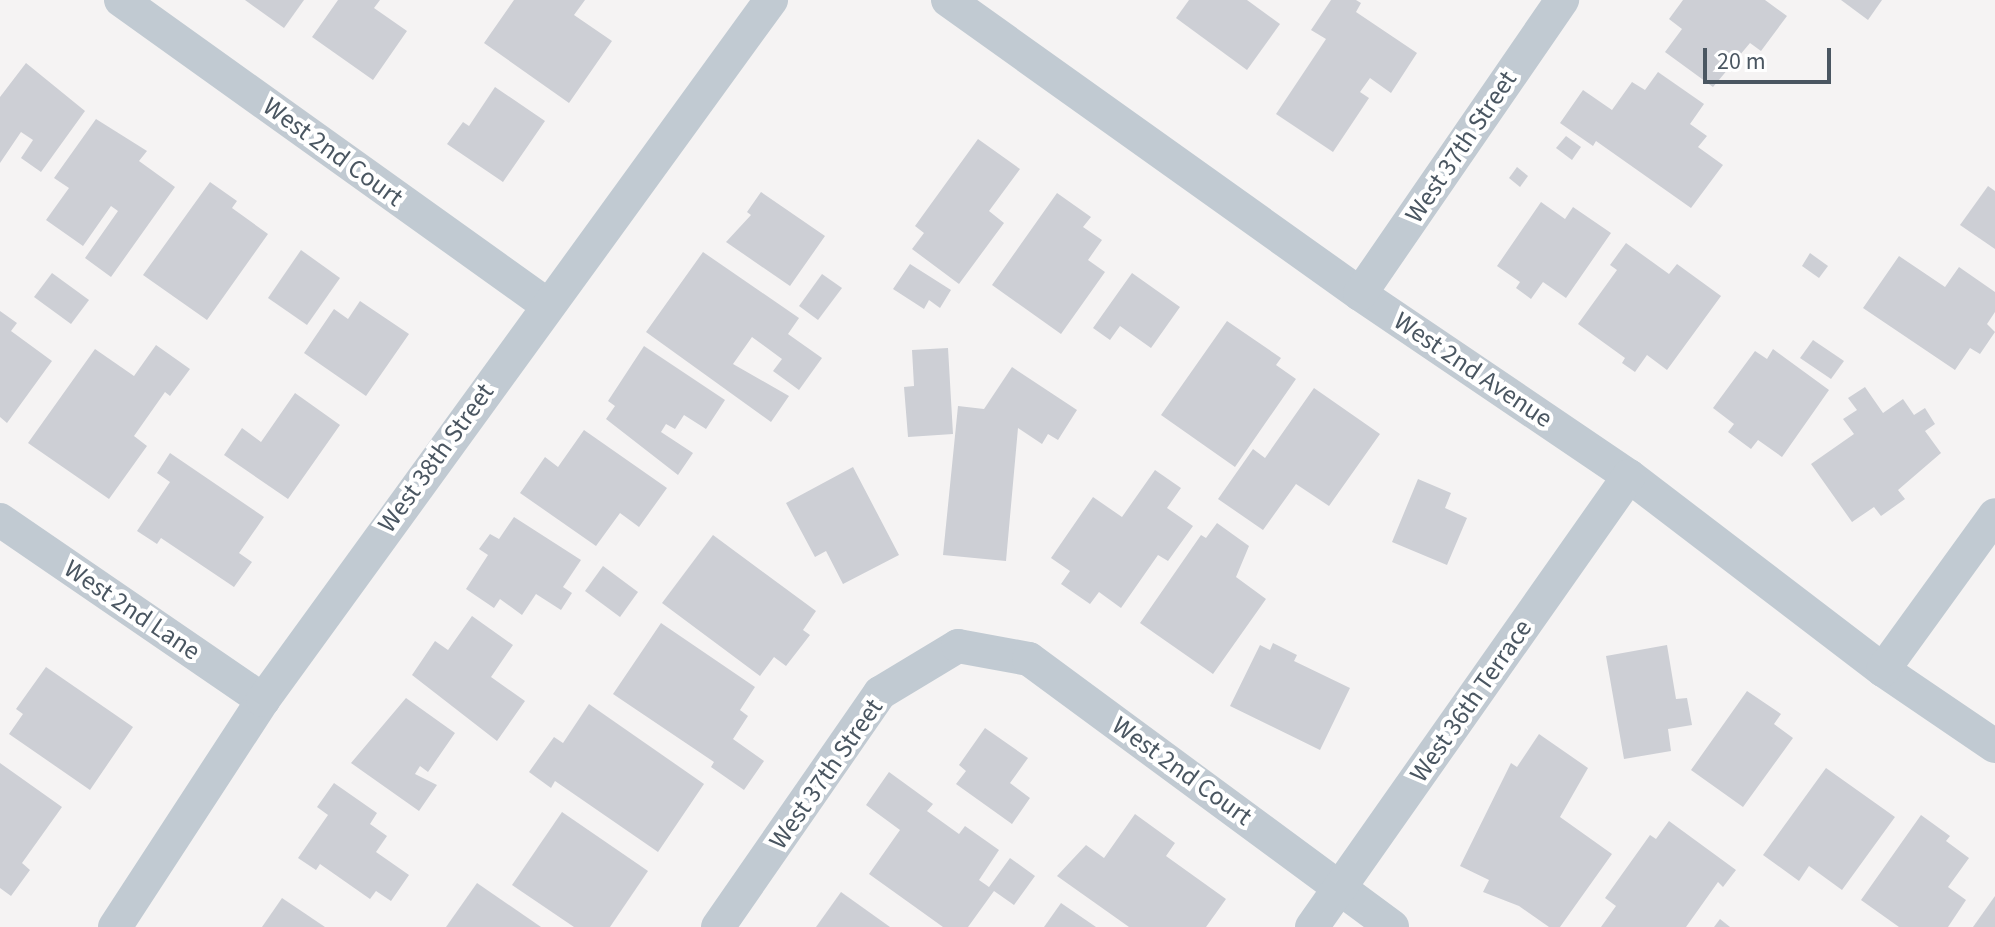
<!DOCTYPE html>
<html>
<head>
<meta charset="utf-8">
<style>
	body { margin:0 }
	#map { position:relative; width:1995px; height:927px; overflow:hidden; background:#f5f3f3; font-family:"Source Sans 3",sans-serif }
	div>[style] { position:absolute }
	.building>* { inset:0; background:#cdcfd5 }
	.street>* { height:34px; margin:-17px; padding:0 17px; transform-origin:17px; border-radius:17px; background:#c1cad2 }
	span { translate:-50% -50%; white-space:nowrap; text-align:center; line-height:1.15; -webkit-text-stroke:8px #fff; paint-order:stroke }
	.street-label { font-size:26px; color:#4a5661 }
	.scale { position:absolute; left:1703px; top:48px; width:128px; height:36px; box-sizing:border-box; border:4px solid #4a5661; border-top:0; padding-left:10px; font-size:24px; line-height:28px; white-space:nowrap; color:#4a5661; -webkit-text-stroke:6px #fff; paint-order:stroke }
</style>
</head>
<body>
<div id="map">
	<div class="building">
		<i style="clip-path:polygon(245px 0,304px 0,284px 28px)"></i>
		<i style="clip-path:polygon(338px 0,380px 0,374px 8px,407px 31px,373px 80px,312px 37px)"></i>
		<i style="clip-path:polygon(514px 0,585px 0,574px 15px,612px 41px,569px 103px,484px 43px)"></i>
		<i style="clip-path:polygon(1189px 0,1247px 0,1280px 24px,1247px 70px,1176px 18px)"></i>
		<i style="clip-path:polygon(1331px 0,1356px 0,1361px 3px,1356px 12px,1417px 53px,1391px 93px,1370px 78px,1360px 92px,1369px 98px,1333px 152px,1276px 114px,1326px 39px,1311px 30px)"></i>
		<i style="clip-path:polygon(1683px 0,1765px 0,1787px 16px,1761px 51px,1750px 43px,1713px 87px,1665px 52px,1682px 29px,1669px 19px)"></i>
		<i style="clip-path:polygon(1841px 0,1882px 0,1868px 20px)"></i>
		<i style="clip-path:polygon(26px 63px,85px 111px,41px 172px,21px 158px,33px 140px,21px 132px,0 163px,0 97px)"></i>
		<i style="clip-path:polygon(1658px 72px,1704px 104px,1690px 124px,1707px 136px,1698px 147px,1723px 165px,1691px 208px,1596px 141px,1593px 146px,1560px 123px,1583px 90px,1612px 110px,1632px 82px,1645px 90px)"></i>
		<i style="clip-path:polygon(495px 87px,545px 121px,503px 182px,447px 144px,463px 122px,469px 126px)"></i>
		<i style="clip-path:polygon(96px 119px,147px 151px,139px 161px,175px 187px,111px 277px,85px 258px,118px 211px,111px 206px,83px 246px,46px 220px,69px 188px,54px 178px)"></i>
		<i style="clip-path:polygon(1566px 136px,1581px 147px,1572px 160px,1556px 148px)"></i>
		<i style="clip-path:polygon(978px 139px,1020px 169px,989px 211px,1004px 223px,959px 284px,912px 249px,924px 233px,915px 226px)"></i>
		<i style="clip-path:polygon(1517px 167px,1528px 176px,1520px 187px,1509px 178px)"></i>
		<i style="clip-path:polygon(210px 182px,237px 201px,232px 208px,268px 234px,207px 320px,143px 275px)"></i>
		<i style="clip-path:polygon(1988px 186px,1995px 191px,1995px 249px,1960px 225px)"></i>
		<i style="clip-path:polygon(761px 192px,825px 236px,790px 286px,726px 242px,751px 215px,747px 212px)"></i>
		<i style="clip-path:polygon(1057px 193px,1091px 217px,1083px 227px,1102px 240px,1088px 260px,1105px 272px,1061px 334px,992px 285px)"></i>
		<i style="clip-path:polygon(1541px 202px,1565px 219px,1573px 207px,1611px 233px,1566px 298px,1543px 282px,1531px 299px,1516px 288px,1520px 282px,1497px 266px)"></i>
		<i style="clip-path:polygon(1626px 243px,1669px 274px,1677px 264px,1721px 296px,1667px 370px,1647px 355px,1635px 372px,1622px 363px,1625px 358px,1578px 324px,1617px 270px,1610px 265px)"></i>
		<i style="clip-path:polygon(301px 250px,340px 278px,307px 325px,268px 298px)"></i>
		<i style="clip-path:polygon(703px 252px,799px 318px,788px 334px,822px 358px,799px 390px,773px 371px,782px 359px,752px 337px,733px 364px,789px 396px,771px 422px,646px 332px)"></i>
		<i style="clip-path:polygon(1810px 253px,1828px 266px,1819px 278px,1802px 266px)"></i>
		<i style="clip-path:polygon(1899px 256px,1945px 287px,1959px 267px,1995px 292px,1995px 312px,1987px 324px,1995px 332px,1980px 354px,1970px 348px,1955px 370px,1863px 308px)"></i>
		<i style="clip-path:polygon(910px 264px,951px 290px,940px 308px,929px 300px,924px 309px,893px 289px)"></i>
		<i style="clip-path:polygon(52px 273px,89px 300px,71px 324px,34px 297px)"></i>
		<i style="clip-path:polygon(1132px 273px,1180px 307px,1151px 348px,1120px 326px,1110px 340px,1093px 328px)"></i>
		<i style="clip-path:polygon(822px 274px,842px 288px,818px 320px,799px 306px)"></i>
		<i style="clip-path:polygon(360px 301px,409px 334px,366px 396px,304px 353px,334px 309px,348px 319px)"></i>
		<i style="clip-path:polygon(0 311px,17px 323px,11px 331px,52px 361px,7px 423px,0 417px)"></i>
		<i style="clip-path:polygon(1227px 321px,1281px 358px,1276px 365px,1296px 379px,1235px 467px,1161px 415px)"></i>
		<i style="clip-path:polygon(1813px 340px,1844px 361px,1831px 379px,1800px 358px)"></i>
		<i style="clip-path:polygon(156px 345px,190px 369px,170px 396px,165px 392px,134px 436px,147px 446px,109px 499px,28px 443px,95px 349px,134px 376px)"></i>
		<i style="clip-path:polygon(644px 346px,725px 400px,706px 429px,684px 415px,675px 429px,666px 424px,661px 432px,693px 453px,678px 475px,606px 419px,615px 406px,608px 401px)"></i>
		<i style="clip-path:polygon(948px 348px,953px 434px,908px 437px,904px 387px,914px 386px,912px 350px)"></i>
		<i style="clip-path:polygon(1773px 349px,1829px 390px,1782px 457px,1758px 440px,1751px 449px,1728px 432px,1734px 424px,1713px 408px,1755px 351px,1767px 359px)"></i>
		<i style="clip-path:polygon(1012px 367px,1077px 410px,1058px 440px,1048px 434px,1042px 444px,1018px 428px,1006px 561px,943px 555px,958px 406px,984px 409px)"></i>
		<i style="clip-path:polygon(1865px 387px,1883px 413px,1903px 399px,1914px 415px,1925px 408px,1935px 424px,1925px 431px,1941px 453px,1898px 490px,1905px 499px,1881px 516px,1874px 507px,1852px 522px,1811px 464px,1854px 434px,1843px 419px,1857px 410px,1848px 398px)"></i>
		<i style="clip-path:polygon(1314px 388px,1380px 434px,1329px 506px,1296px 484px,1263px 530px,1218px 499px,1253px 449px,1265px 458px)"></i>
		<i style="clip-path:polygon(295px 393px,340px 425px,288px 499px,224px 455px,242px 428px,261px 442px)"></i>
		<i style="clip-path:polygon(584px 430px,667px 488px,639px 527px,620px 513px,596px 546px,520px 493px,545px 457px,558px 467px)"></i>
		<i style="clip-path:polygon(170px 453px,264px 517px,239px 553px,252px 562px,234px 587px,161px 538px,157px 544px,137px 531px,170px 482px,157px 473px)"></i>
		<i style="clip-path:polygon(853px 467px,899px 555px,843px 584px,826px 551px,815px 557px,786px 503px)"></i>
		<i style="clip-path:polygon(1155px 470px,1181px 488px,1167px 508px,1193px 526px,1168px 561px,1158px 555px,1121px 608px,1099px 592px,1090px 604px,1061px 584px,1070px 571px,1051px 558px,1093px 497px,1122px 517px)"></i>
		<i style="clip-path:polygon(1418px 479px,1451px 493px,1445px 508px,1467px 518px,1447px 565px,1392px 542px)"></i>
		<i style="clip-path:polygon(514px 517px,581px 560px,563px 587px,572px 593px,561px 610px,536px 594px,522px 615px,500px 599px,494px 608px,466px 589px,488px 555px,479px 549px,490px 534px,499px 539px)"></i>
		<i style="clip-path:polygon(1217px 523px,1249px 546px,1236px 577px,1266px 599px,1213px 674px,1140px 623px,1201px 535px,1206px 538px)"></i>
		<i style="clip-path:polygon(713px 535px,816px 611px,803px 630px,810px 635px,786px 666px,774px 657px,760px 676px,662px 603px)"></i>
		<i style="clip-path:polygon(603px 566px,638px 592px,620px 617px,585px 591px)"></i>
		<i style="clip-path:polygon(472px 616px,513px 645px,491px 677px,525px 701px,497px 741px,412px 675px,435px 641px,448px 650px)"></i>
		<i style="clip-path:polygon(661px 623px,755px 687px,740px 710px,748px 716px,733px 739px,764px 761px,744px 790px,711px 767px,714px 762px,613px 694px)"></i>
		<i style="clip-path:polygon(1273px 643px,1297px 655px,1294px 661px,1350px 688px,1320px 750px,1230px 706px,1260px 645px,1270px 650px)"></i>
		<i style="clip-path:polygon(1667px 645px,1676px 699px,1687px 698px,1692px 725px,1668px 729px,1671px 751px,1624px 759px,1606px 656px)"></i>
		<i style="clip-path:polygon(46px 667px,133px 727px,90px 790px,9px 734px,23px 714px,16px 709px)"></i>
		<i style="clip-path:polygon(1747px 691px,1781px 714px,1774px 724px,1793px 738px,1743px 807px,1691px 770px)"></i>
		<i style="clip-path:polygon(406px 698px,455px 733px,428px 772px,420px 766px,415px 774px,437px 785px,419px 811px,351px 763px)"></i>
		<i style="clip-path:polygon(589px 704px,704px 784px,658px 852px,555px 781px,551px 788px,529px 772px,554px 737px,563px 743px)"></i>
		<i style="clip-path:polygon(985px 728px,1028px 758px,1010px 783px,1030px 798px,1012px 824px,956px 784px,966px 771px,959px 765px)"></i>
		<i style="clip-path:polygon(1539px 734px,1588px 768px,1560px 817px,1612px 854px,1560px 927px,1549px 927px,1519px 906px,1483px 892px,1489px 880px,1460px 866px,1511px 763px,1517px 767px)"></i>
		<i style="clip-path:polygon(0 763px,62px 807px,22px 863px,30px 870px,11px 896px,0 888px)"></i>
		<i style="clip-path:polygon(1826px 768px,1895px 817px,1842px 890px,1809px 866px,1799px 881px,1763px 855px)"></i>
		<i style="clip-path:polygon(889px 772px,933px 804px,927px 811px,959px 834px,965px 826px,999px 850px,979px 880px,989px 887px,1010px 858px,1035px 876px,1014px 905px,994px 891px,968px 927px,943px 927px,869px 874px,900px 830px,866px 805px)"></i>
		<i style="clip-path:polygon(334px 783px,377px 813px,370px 824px,387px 836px,376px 852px,409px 875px,391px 901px,376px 891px,370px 899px,320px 864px,316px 870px,298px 858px,328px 815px,317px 807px)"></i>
		<i style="clip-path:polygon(562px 812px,648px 871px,610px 927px,574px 927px,512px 885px)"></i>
		<i style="clip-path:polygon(1135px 814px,1175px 843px,1166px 856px,1226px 899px,1206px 927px,1129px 927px,1057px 876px,1086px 845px,1104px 858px)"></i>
		<i style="clip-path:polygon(1921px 815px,1950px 836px,1946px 841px,1969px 858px,1948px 887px,1966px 900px,1948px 927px,1899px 927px,1861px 900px)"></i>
		<i style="clip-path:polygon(1669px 821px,1736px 870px,1723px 887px,1718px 882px,1686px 927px,1601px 927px,1616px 906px,1605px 898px,1650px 835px,1656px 839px)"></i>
		<i style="clip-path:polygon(477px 883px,541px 927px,446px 927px)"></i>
		<i style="clip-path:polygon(841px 892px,890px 927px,816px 927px)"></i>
		<i style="clip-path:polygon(1995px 896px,1995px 927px,1973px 927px)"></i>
		<i style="clip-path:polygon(282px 898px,325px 927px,262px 927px)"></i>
		<i style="clip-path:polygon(1061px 903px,1096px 927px,1044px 927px)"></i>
		<i style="clip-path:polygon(1720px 919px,1730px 927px,1714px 927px)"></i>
	</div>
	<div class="street">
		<i style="left:121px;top:0;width:523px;rotate:35.58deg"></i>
		<i style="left:948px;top:0;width:506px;rotate:35.51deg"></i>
		<i style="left:1360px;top:294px;width:325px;rotate:34.1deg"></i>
		<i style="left:1629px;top:476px;width:320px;rotate:37.4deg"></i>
		<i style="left:1883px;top:670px;width:135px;rotate:34.2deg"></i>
		<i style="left:1360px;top:294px;width:357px;rotate:-55.5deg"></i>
		<i style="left:0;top:520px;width:319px;rotate:34.4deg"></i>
		<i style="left:1883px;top:670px;width:191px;rotate:-54.1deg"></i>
		<i style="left:115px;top:927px;width:271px;rotate:-56.9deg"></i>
		<i style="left:263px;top:700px;width:865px;rotate:-54.03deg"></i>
		<i style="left:718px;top:927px;width:285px;rotate:-55.3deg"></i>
		<i style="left:880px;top:693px;width:91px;rotate:-31.1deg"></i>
		<i style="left:958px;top:646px;width:72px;rotate:10.4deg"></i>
		<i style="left:1029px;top:659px;width:451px;rotate:36.4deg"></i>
		<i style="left:1312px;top:927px;width:551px;rotate:-54.9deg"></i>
	</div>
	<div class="street-label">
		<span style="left:1461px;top:147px;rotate:-56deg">West 37th Street</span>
		<span style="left:333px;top:152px;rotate:36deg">West 2nd Court</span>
		<span style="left:1473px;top:370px;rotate:34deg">West 2nd Avenue</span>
		<span style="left:436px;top:458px;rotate:-54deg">West 38th Street</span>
		<span style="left:132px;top:610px;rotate:34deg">West 2nd Lane</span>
		<span style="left:1471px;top:701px;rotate:-55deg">West 36th Terrace</span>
		<span style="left:1182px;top:771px;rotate:36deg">West 2nd Court</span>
		<span style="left:826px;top:774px;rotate:-55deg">West 37th Street</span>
	</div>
	<div class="scale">20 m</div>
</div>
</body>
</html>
